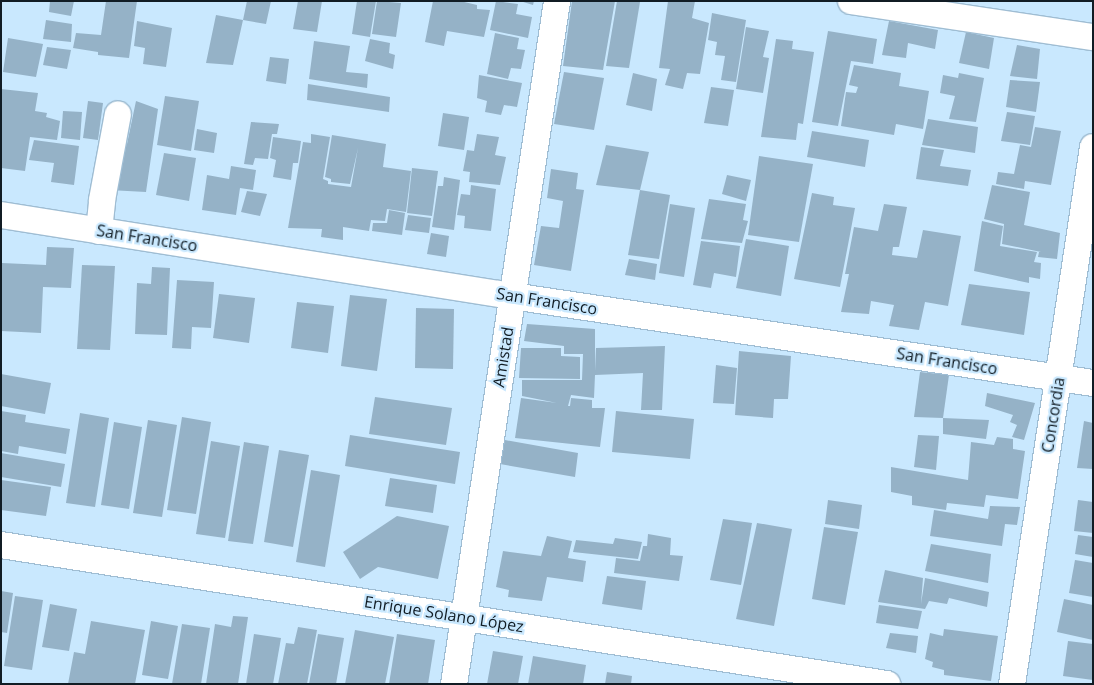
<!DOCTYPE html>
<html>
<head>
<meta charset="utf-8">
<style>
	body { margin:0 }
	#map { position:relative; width:1094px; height:685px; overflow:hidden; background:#c9e8fe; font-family:"Open Sans",sans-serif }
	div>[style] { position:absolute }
	.building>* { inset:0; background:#95b2c7 }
	.roads { filter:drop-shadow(1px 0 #9fbdd3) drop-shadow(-1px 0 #9fbdd3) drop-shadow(0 1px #9fbdd3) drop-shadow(0 -1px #9fbdd3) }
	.minor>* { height:26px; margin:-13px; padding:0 13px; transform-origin:13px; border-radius:13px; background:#fff }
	span { translate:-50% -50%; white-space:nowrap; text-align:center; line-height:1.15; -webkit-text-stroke:4.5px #c9e8fe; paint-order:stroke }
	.street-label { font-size:16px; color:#111c24 }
	.frame { position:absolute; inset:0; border:2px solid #111c24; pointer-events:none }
</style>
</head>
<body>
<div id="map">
	<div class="building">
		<i style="clip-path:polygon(50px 1px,74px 1px,71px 16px,49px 12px)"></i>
		<i style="clip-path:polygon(106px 1px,137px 1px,129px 58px,98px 55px,98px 52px,73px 48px,76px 33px,101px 35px)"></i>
		<i style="clip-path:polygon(247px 1px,271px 1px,266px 24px,243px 20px,233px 65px,206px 63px,216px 15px,243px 20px)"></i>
		<i style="clip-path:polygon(298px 1px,322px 1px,317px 32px,293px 29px)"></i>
		<i style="clip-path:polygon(357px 1px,376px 1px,370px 37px,352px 34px)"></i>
		<i style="clip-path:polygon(377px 1px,401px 3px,396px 37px,372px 34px)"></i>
		<i style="clip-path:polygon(433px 1px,460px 1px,477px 5px,477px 9px,490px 10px,484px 37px,447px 31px,444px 46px,425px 42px)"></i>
		<i style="clip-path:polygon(496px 1px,518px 4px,516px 14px,532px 17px,528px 38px,490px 30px)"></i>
		<i style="clip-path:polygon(520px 1px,534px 1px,533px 5px)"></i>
		<i style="clip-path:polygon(572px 1px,615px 1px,603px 70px,563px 66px)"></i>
		<i style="clip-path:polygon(617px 1px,640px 2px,629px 68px,606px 66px)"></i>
		<i style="clip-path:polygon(668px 1px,695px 1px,692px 18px,709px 23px,700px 74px,687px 73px,683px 89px,665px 85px,670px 69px,659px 68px)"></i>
		<i style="clip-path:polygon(712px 13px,746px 20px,736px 82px,721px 80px,725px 56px,715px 55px,717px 42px,708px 40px)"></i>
		<i style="clip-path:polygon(46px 20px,72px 24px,71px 42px,43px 39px)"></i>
		<i style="clip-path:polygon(137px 21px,172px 28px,166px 67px,143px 64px,145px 48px,134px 46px)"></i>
		<i style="clip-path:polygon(889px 21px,938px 30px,935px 49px,908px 43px,906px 58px,882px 55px)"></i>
		<i style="clip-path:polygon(746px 27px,769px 31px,763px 57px,769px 58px,763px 93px,736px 89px)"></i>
		<i style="clip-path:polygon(828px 31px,877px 39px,873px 64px,851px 61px,838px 126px,812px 122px)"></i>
		<i style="clip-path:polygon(966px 32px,994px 38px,989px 69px,959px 63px)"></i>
		<i style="clip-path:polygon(495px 33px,519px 38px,517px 49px,525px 50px,521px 69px,511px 68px,508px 79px,487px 74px)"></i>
		<i style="clip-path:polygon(8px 38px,43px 44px,36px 77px,3px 72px)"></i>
		<i style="clip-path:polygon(370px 39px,390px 43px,389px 53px,395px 55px,393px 69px,365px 61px)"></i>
		<i style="clip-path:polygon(776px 39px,793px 41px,792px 49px,814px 52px,803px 124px,798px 123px,796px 140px,761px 137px)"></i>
		<i style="clip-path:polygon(314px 41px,350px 46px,346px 72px,368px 74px,367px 88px,309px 79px)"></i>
		<i style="clip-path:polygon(1017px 45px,1040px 49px,1037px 79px,1010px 76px)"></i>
		<i style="clip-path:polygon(47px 47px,71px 50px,67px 69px,43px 65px)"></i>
		<i style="clip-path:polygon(270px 57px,289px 59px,286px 84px,266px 81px)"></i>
		<i style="clip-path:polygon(854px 65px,901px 73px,899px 86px,929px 91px,923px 129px,896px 124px,894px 135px,841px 126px,846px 92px,856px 93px,858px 87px,849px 85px)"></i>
		<i style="clip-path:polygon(564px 72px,604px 78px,594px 130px,554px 124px)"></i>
		<i style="clip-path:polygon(633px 73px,657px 79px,652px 111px,626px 105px)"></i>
		<i style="clip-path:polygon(959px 73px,984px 78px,976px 122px,949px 119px,955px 96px,940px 93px,943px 75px,958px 78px)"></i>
		<i style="clip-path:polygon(479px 75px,522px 83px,517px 107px,504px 105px,501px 115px,485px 112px,487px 101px,477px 98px)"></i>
		<i style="clip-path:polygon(1010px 80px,1040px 82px,1036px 112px,1006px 107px)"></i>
		<i style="clip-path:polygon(308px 84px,390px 97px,389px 112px,307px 100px)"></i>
		<i style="clip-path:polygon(711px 87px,734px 90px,728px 126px,704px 123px)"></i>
		<i style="clip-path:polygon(1px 89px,38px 93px,35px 111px,47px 113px,46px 117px,60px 121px,57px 140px,30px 137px,25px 171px,1px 168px)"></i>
		<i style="clip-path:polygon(165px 96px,199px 101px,191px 151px,157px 145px)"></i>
		<i style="clip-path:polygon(88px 101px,103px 103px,98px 140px,83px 138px)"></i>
		<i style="clip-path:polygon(136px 101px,158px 109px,146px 192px,109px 190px,116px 143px,127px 144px)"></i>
		<i style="clip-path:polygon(63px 111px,82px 112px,80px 140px,61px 138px)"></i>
		<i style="clip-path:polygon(1007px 112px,1035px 116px,1030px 145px,1001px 141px)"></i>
		<i style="clip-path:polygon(443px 113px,469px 117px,464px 150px,438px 146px)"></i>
		<i style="clip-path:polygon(928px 119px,978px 127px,975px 153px,922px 145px)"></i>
		<i style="clip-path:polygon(251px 122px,279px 124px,277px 134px,272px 134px,268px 159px,255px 158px,253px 165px,244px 164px)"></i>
		<i style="clip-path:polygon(1035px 127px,1061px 131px,1051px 185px,1025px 181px,1024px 189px,996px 184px,998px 172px,1014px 174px,1020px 145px,1031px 147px)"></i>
		<i style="clip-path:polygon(197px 129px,217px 133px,214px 153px,194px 150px)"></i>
		<i style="clip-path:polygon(812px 131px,869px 140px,865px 167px,807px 157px)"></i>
		<i style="clip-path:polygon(311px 134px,330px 137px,323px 179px,328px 181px,328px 184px,351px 187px,358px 148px,350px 184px,331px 182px,331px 179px,325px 177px,332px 135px,386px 144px,383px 167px,411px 171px,406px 212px,387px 209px,385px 221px,371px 220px,369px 231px,343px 227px,343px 240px,321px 237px,322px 229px,288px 228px,303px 142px,311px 143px)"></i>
		<i style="clip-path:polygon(477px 134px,499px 137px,495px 155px,506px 157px,500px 185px,469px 182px,470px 172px,463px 171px,467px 150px,474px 151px)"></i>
		<i style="clip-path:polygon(273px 137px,301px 141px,298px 163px,293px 163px,291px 180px,273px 177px,276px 160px,270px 158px)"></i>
		<i style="clip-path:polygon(34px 140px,79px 146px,74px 185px,51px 182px,54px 163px,29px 160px)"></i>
		<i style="clip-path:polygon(606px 145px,649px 152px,640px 190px,596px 185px)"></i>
		<i style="clip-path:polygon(921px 147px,944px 150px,940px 166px,971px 170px,968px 186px,916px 179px)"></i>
		<i style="clip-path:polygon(164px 153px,196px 158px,189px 201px,156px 195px)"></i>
		<i style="clip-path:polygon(759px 156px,813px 164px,799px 242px,748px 235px)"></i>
		<i style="clip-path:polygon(231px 166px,256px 170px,253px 190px,240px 188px,236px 215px,202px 210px,207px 175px,229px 179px)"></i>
		<i style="clip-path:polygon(412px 168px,438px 171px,432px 216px,407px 213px)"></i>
		<i style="clip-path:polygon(551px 169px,578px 173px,576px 189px,584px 190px,571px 271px,534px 265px,541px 226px,559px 228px,563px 201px,547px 198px)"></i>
		<i style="clip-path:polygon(727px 175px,751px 180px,746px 201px,722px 194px)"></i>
		<i style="clip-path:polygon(444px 177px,460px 180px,454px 230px,432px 227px,438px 186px,443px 186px)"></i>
		<i style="clip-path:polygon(471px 185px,496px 189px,491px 231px,464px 228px,465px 216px,457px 215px,461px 194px,470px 195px)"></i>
		<i style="clip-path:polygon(992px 185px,1030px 192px,1024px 225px,1060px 233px,1057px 259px,1038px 257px,1039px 252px,1041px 252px,1002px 244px,1004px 224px,984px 219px)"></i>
		<i style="clip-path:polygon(640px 190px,670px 195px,659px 259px,628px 255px)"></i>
		<i style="clip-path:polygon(247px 191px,267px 194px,260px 216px,241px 212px)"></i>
		<i style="clip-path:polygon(812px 193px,834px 197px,833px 205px,855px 208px,840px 287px,794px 279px)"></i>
		<i style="clip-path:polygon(709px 199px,746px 204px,743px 220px,748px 221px,742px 243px,701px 239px)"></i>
		<i style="clip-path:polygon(670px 204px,695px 208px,684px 277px,659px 273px)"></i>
		<i style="clip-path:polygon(884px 204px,907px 207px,899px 247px,893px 247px,892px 255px,917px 258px,923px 230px,961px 236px,948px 306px,925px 302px,919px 330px,889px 326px,894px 305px,871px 301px,869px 314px,841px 312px,849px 274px,845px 274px,854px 227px,878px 231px)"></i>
		<i style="clip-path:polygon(389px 210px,405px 213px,402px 235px,372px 231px,373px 223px,387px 223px)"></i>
		<i style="clip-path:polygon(408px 215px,431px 218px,429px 233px,405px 230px)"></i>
		<i style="clip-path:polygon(982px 221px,1003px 226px,1000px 246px,1037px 252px,1034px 262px,1041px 263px,1040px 279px,1029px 277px,1029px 283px,974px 271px)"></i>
		<i style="clip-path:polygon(431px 233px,449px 236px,446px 257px,427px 254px)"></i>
		<i style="clip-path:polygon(746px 239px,789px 246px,781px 296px,736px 288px)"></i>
		<i style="clip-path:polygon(701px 241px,740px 246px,736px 277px,714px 273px,711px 288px,693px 285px)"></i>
		<i style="clip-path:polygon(47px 247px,74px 248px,71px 288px,43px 287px,41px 333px,1px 331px,2px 263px,46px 265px)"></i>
		<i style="clip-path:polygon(629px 259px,657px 264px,655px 280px,625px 275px)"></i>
		<i style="clip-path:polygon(82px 265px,115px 266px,110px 350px,77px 349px)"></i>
		<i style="clip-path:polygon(152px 267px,170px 268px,167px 335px,135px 334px,137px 283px,151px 284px)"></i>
		<i style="clip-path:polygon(177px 280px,214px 282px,211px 328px,192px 327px,191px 349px,172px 348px)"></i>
		<i style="clip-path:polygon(969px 284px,1030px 292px,1024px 335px,961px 325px)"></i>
		<i style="clip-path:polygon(219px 294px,255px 298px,249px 343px,213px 338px)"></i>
		<i style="clip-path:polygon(350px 295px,387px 299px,377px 371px,341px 366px)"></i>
		<i style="clip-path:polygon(297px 302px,334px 306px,328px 353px,291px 348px)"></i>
		<i style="clip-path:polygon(416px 308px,454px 309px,453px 369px,415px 368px)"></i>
		<i style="clip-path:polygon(527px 324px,595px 329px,595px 371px,596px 348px,665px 346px,662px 410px,641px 410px,643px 373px,595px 375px,594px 398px,571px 395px,568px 406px,570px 406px,571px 398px,592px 400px,592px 408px,605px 408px,600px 447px,515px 438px,521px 398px,557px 403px,522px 396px,522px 380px,582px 380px,583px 354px,564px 354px,564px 346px,524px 341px)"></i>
		<i style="clip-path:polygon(521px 348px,561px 348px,561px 356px,580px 357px,580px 379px,519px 378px)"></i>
		<i style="clip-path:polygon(739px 351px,791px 356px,788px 399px,774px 399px,773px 418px,735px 415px)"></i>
		<i style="clip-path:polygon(716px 365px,737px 368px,734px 404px,713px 403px)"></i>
		<i style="clip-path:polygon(920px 372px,949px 375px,943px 418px,914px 417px)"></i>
		<i style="clip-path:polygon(1px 374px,51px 383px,45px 414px,1px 406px)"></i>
		<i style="clip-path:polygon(987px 393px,1035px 403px,1024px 440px,1012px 437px,1017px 425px,1010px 422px,1013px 415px,985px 406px)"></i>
		<i style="clip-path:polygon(375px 397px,452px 408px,446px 445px,369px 434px)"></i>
		<i style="clip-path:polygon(1px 411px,26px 415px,25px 422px,70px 429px,66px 454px,19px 446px,18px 454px,1px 451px)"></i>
		<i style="clip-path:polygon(616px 411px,694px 419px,690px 459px,612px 452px)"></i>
		<i style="clip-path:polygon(80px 413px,109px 418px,95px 507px,66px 503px)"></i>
		<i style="clip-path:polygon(182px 417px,211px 422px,196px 514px,167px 510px)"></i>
		<i style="clip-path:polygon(943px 418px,989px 420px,986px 439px,943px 434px)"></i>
		<i style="clip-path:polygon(148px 420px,177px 425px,162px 517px,133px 513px)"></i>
		<i style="clip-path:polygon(1084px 421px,1093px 423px,1093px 469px,1077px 468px)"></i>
		<i style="clip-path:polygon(114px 422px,142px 427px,129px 509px,101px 505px)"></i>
		<i style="clip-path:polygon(350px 435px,460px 452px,455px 484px,345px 466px)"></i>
		<i style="clip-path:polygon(918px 435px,939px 436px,936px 470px,914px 467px)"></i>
		<i style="clip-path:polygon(997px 437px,1013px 439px,1013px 449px,1025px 451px,1018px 499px,986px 495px,984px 507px,947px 503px,946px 510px,912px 505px,912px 496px,891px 492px,891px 467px,968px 480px,971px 442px,994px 445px)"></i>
		<i style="clip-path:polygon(505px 440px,578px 453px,575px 477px,500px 464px)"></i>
		<i style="clip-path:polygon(211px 441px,240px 446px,225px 538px,196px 534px)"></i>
		<i style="clip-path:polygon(244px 442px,269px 446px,253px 544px,228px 541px)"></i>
		<i style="clip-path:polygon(279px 450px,309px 455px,293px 547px,264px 542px)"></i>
		<i style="clip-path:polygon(1px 453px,65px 464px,61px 487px,1px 477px)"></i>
		<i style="clip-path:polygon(311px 470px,340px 475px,325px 567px,296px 562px)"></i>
		<i style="clip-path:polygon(390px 478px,437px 485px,433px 513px,385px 506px)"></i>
		<i style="clip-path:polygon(1px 480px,51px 487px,46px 516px,1px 510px)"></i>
		<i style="clip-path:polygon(828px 500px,862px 505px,859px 529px,825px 524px)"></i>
		<i style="clip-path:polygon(1078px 500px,1093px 502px,1093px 533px,1074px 531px)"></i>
		<i style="clip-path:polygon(990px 506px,1020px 507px,1017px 525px,1005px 524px,1002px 546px,930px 536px,934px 510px,988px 519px)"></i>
		<i style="clip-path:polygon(397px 516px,449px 526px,438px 579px,378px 567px,360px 579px,343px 552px)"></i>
		<i style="clip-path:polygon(723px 519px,752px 523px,741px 585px,710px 580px)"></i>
		<i style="clip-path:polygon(757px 523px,792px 529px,774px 626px,736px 619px)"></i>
		<i style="clip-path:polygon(824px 527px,858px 532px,845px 605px,812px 599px)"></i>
		<i style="clip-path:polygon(648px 534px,671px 538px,670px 555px,683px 556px,679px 581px,614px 573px,616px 558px,640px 561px,643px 546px,647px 546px)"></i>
		<i style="clip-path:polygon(1078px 535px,1093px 537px,1093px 557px,1075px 554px)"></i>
		<i style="clip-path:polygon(547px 536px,572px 541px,568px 558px,586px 561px,583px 582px,547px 577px,542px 601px,508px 597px,509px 590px,496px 587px,503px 551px,541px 556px)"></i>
		<i style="clip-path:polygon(615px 538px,642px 542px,638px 559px,573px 552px,576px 540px,613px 544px)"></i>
		<i style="clip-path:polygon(931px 544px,991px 554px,988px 583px,925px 571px)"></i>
		<i style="clip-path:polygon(1075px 560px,1093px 563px,1093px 597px,1069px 593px)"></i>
		<i style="clip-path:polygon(885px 570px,923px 578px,921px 604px,925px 578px,989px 592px,987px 607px,949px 598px,947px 604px,929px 601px,925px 609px,878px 602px)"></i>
		<i style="clip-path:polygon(607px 576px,646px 581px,642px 610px,602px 604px)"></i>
		<i style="clip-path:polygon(1px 591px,13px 593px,7px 633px,1px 632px)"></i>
		<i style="clip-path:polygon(15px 596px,43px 600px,32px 670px,4px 666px)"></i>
		<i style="clip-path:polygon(1064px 599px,1093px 605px,1093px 640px,1057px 632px)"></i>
		<i style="clip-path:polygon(50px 604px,77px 609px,69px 651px,42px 647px)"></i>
		<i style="clip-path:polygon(879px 605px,922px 611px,918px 629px,876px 623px)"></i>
		<i style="clip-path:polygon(233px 616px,248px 617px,238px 684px,206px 684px,215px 624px,231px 627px)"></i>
		<i style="clip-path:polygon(91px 621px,145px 630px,135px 684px,68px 684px,74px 652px,85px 654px)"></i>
		<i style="clip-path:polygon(151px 621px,178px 626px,168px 679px,142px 675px)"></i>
		<i style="clip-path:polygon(182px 624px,210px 628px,201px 684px,172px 684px)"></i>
		<i style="clip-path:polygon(298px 627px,317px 630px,307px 684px,278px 684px,286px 643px,294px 644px)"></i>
		<i style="clip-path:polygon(944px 629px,998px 636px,991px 681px,944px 675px,944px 670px,932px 667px,933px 662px,925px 659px,930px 633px,943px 636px)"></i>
		<i style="clip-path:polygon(355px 630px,394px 637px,385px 684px,345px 684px)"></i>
		<i style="clip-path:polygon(890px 633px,918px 636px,916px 653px,886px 648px)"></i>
		<i style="clip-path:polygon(254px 634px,281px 638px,273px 684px,246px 684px)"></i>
		<i style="clip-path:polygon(318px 634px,344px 638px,336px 684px,309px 684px)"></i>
		<i style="clip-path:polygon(397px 634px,435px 640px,428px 684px,389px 684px)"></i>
		<i style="clip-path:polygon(1068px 641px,1093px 644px,1093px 680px,1063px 676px)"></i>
		<i style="clip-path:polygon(493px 651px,523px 656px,518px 684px,487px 684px)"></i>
		<i style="clip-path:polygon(533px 656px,586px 665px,583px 684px,528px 684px)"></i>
		<i style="clip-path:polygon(607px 672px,632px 676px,631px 684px,605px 684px)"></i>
	</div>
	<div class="roads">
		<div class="minor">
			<i style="left:851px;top:1px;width:245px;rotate:8.5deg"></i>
			<i style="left:1px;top:215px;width:517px;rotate:9.01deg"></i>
			<i style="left:512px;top:296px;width:587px;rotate:8.52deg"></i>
			<i style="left:99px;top:231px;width:31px;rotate:-84deg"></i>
			<i style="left:102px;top:200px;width:87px;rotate:-79.5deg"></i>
			<i style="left:1px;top:545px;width:897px;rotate:8.92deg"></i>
			<i style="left:454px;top:684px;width:691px;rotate:-81.42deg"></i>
			<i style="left:1012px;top:684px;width:543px;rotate:-81.42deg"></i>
		</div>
	</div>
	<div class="street-label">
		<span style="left:147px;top:238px;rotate:9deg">San Francisco</span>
		<span style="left:547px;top:301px;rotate:9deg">San Francisco</span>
		<span style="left:503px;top:357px;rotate:-81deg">Amistad</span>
		<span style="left:947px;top:361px;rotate:9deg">San Francisco</span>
		<span style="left:1053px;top:415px;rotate:-81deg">Concordia</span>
		<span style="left:444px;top:614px;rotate:9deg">Enrique Solano López</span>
	</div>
	<div class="frame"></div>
</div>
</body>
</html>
